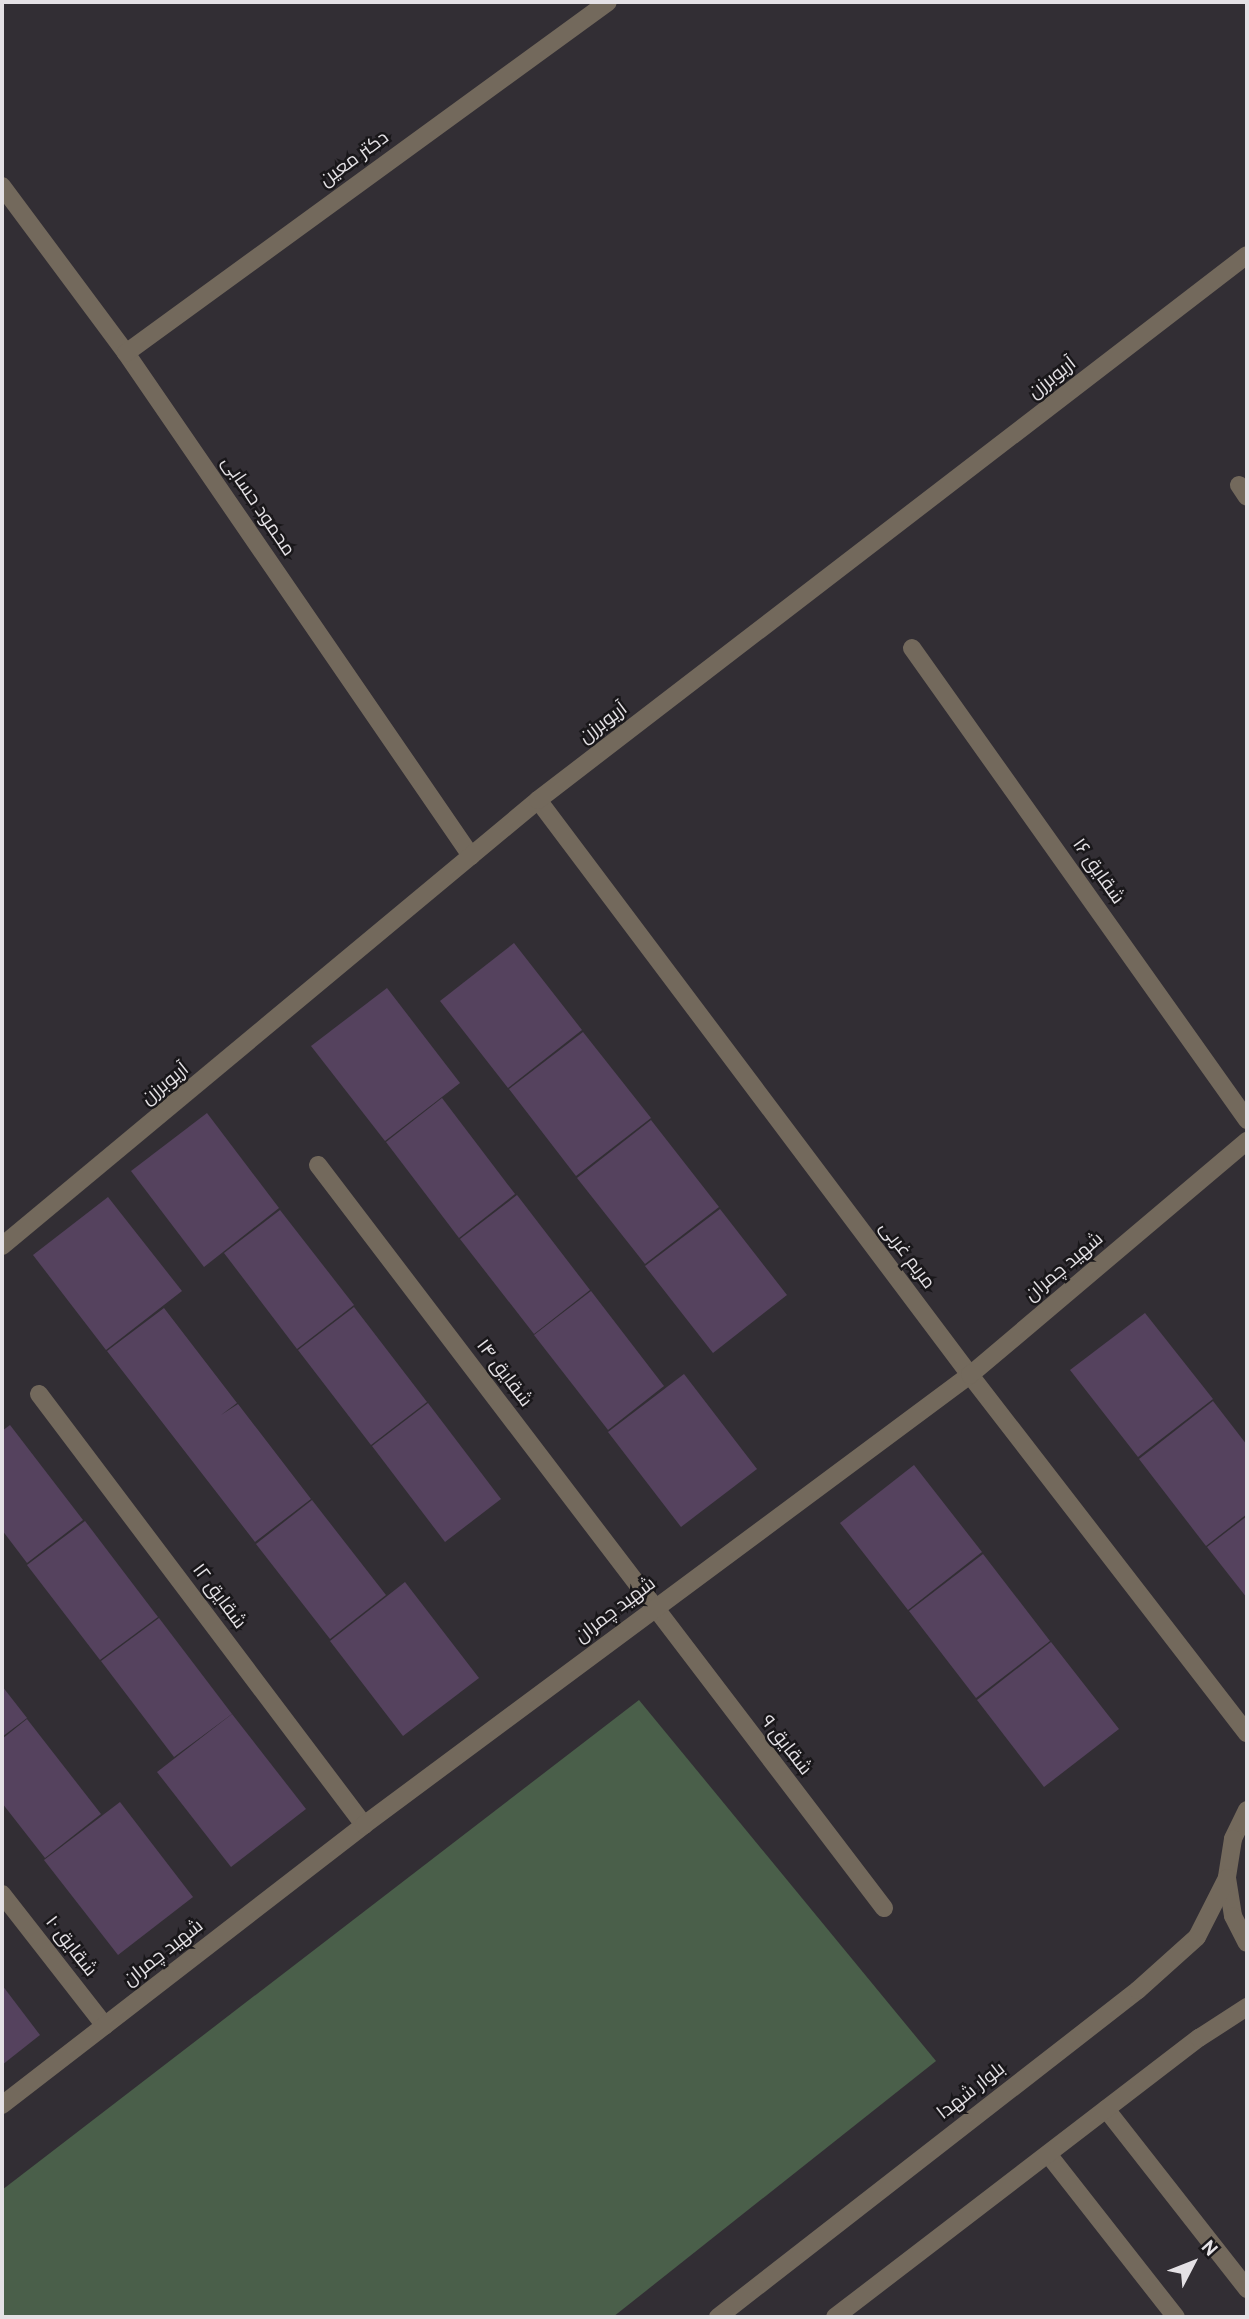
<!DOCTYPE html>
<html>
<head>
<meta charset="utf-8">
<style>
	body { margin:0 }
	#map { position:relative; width:1249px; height:2319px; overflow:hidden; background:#322e34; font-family:Overpass,Cairo,sans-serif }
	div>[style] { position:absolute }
	.green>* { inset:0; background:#4a5f4a }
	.building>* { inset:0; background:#55425e }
	.minor>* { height:18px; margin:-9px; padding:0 9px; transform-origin:9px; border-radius:9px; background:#73695c }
	.tertiary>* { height:18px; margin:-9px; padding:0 9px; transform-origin:9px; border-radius:9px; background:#73695c }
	span { translate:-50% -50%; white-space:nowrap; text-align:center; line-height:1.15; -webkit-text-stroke:5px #19171a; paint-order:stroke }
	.street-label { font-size:19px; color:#e4e1e5 }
	.frame { position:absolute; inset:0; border:4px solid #e4e1e5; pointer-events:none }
	.north { position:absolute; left:1158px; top:2228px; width:70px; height:70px; -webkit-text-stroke:5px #19171a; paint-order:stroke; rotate:48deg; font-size:19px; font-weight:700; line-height:28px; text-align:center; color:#e4e1e5 }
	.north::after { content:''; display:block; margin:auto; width:24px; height:32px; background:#e4e1e5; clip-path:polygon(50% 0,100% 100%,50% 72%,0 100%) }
</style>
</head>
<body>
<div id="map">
	<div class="green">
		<i style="clip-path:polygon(639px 1700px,936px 2061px,613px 2317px,2px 2317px,2px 2190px)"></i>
	</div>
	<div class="building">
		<i style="clip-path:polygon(514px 943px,582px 1030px,508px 1088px,440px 1001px)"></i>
		<i style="clip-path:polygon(387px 988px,460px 1083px,385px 1141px,311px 1046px)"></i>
		<i style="clip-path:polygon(583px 1032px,651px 1118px,576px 1176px,509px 1089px)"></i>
		<i style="clip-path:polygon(442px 1098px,515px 1194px,459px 1238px,386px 1142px)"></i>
		<i style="clip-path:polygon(207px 1113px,279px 1208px,204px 1267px,131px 1171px)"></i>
		<i style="clip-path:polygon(651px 1120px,719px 1207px,645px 1264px,577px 1178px)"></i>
		<i style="clip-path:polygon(517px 1195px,590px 1290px,534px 1334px,460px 1239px)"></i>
		<i style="clip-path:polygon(108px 1197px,182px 1291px,106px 1350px,33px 1255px)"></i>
		<i style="clip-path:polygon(720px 1209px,787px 1295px,713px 1353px,645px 1266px)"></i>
		<i style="clip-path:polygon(280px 1210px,354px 1305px,297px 1349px,224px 1253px)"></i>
		<i style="clip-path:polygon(591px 1291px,664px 1386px,608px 1430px,534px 1335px)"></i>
		<i style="clip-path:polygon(354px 1307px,427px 1402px,371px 1445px,298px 1350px)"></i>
		<i style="clip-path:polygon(164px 1308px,237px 1403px,221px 1415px,238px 1404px,311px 1499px,255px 1542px,107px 1351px)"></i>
		<i style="clip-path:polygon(1145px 1313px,1213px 1399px,1138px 1457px,1070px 1370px)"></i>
		<i style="clip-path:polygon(684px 1374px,757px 1469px,681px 1527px,608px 1432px)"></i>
		<i style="clip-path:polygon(1213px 1401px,1247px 1445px,1247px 1514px,1206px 1546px,1139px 1459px)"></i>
		<i style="clip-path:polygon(428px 1403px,501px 1499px,445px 1542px,372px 1446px)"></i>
		<i style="clip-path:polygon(10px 1425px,83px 1520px,27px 1563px,2px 1530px,2px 1431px)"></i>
		<i style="clip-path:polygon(914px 1465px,982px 1552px,908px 1610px,840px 1523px)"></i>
		<i style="clip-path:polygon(312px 1500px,386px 1595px,330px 1639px,256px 1544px)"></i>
		<i style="clip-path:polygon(1247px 1516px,1247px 1598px,1207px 1547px)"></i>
		<i style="clip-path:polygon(85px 1521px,158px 1617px,100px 1660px,27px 1565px)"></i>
		<i style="clip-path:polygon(983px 1554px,1050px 1641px,976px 1698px,909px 1611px)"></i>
		<i style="clip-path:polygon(405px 1582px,479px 1678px,403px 1736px,330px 1641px)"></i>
		<i style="clip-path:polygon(159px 1618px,232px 1714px,174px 1757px,101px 1661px)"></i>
		<i style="clip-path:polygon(1051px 1642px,1119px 1729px,1044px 1787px,977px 1700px)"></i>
		<i style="clip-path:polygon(2px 1686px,27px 1718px,2px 1737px)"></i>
		<i style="clip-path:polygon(232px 1714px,306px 1809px,231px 1867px,157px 1772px)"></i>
		<i style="clip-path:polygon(27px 1719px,101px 1814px,45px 1858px,2px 1803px,2px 1739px)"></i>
		<i style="clip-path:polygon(120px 1802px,193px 1897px,118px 1955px,44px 1860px)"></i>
		<i style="clip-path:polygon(2px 1985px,40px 2035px,2px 2065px)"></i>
	</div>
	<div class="minor">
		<i style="left:2px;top:186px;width:208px;rotate:53.4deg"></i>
		<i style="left:126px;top:353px;width:610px;rotate:55.55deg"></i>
		<i style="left:126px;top:353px;width:596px;rotate:-36.06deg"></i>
		<i style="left:1239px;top:485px;width:14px;rotate:56deg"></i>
		<i style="left:912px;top:648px;width:579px;rotate:54.63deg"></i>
		<i style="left:538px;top:800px;width:719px;rotate:53.08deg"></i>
		<i style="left:970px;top:1375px;width:453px;rotate:52.3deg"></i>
		<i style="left:318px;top:1165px;width:934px;rotate:52.7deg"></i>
		<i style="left:2px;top:1246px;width:697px;rotate:-39.76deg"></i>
		<i style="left:538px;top:800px;width:894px;rotate:-37.55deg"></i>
		<i style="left:39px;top:1394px;width:540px;rotate:52.98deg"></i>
		<i style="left:2px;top:1894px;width:167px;rotate:52deg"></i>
		<i style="left:2px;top:2105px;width:458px;rotate:-37.7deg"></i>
		<i style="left:364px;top:1825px;width:755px;rotate:-36.6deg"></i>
		<i style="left:970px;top:1375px;width:363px;rotate:-40.2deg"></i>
		<i style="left:1106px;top:2109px;width:229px;rotate:51.9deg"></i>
		<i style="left:1048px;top:2154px;width:207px;rotate:51.9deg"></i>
	</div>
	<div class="tertiary">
		<i style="left:1247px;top:1810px;width:32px;rotate:116deg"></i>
		<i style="left:1233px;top:1839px;width:39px;rotate:99deg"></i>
		<i style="left:1227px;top:1878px;width:38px;rotate:81deg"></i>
		<i style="left:1233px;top:1916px;width:30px;rotate:63deg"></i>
		<i style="left:718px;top:2317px;width:532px;rotate:-37.9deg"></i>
		<i style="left:1138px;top:1990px;width:79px;rotate:-41.9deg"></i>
		<i style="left:1197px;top:1937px;width:66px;rotate:-63deg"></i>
		<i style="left:835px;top:2317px;width:459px;rotate:-37.5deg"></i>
		<i style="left:1199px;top:2038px;width:57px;rotate:-32.9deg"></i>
	</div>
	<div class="street-label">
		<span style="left:355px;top:160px;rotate:-36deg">دکتر معین</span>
		<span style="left:1053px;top:379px;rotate:-38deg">آریوبرزن</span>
		<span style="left:257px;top:507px;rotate:56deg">محمود حسابی</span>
		<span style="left:604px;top:724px;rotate:-37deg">آریوبرزن</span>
		<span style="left:1097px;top:872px;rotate:55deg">شقایق ۱۶</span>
		<span style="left:166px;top:1085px;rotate:-39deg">آریوبرزن</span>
		<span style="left:906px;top:1256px;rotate:53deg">مریم غربی</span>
		<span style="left:1065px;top:1268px;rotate:-40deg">شهید چمران</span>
		<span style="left:503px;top:1374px;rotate:53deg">شقایق ۱۴</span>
		<span style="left:218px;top:1597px;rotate:53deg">شقایق ۱۲</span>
		<span style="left:616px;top:1611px;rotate:-37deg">شهید چمران</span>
		<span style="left:785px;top:1746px;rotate:52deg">شقایق ۹</span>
		<span style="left:70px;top:1947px;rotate:52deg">شقایق ۱۰</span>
		<span style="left:164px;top:1954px;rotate:-38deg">شهید چمران</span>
		<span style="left:972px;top:2092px;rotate:-38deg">بلوار شهدا</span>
	</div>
	<div class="frame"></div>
	<div class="north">N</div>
</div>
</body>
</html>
